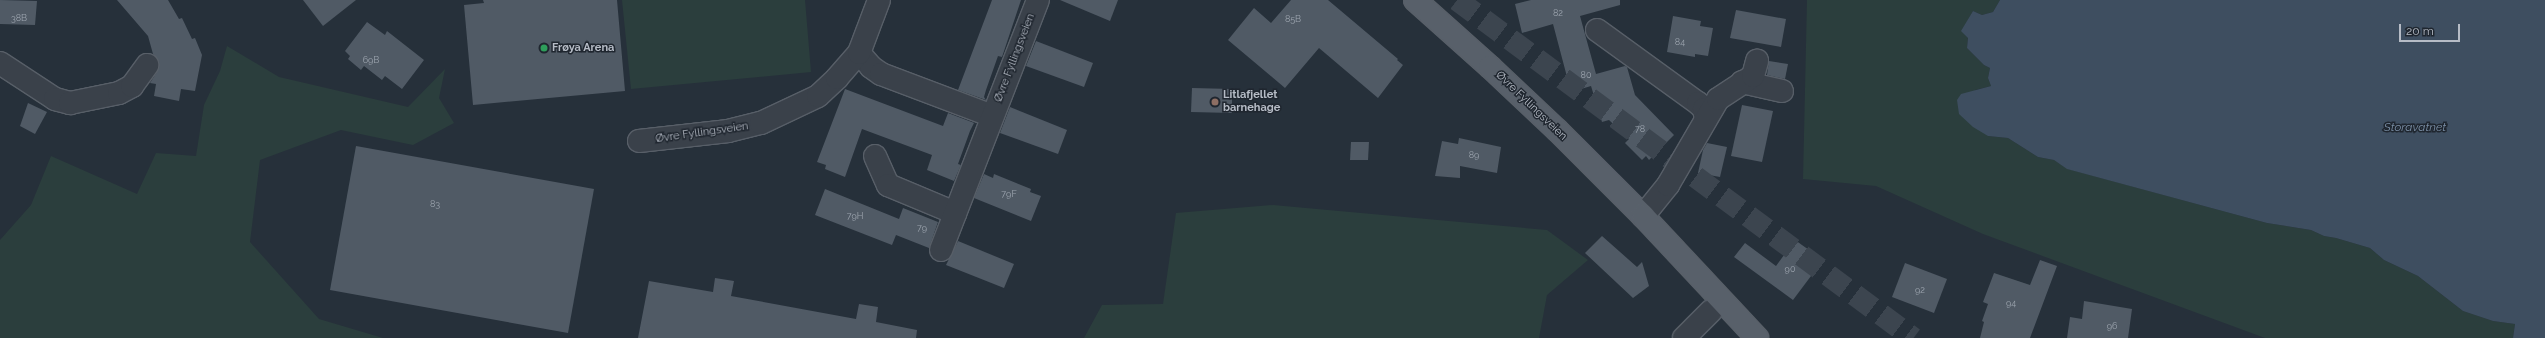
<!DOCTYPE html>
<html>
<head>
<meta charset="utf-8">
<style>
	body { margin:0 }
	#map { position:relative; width:2545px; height:338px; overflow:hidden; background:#26303a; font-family:Raleway,sans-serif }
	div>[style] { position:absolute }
	.green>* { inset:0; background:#2b3e3d }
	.water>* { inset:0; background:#3e4e60 }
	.building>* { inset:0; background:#505a65 }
	.major-tunnel>* { height:22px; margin-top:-11px; transform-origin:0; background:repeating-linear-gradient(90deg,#3c454f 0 22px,transparent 0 33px) }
	.roads { filter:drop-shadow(1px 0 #585f68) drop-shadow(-1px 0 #585f68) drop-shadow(0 1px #585f68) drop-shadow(0 -1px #585f68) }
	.minor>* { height:22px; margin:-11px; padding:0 11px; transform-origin:11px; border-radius:11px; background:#3a414a }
	.major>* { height:22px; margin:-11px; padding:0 11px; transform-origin:11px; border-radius:11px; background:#58606a }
	.dots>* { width:11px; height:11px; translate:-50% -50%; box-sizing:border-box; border:2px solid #1f262f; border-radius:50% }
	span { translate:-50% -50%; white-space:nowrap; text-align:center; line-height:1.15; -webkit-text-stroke:3px #1f262f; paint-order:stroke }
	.number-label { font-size:9px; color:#9ca4ae }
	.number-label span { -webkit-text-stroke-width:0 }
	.poi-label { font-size:11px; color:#b6bcc6; font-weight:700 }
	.left { translate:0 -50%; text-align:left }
	.street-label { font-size:11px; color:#b6bcc6 }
	.water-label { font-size:12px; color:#7a8ea5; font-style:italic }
	.scale { position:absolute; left:2399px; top:24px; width:61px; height:18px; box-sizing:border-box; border:2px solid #b6bcc6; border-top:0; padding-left:5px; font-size:12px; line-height:14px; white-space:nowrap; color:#b6bcc6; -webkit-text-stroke:3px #1f262f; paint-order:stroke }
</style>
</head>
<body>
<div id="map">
	<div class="green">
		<i style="clip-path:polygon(622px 0,805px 0,811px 72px,631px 89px)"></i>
		<i style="clip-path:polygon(1807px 0,2000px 0,1993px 12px,1982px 15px,1973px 11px,1962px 31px,1968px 38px,1967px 48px,1984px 65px,1990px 68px,1988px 78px,1991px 86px,1975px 90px,1988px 136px,2008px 138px,2038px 157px,2054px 160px,2068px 169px,2267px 223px,2311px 230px,2324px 236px,2336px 238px,2370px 248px,2384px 260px,2418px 276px,2463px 311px,2493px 321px,2515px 324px,2513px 338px,2265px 338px,1983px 234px,1876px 186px,1803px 179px)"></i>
		<i style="clip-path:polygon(227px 46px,279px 77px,408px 107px,445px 69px,439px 98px,454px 123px,413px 145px,341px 130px,260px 160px,250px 242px,319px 319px,383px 338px,0 338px,0 240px,31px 205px,51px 156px,137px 194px,156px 153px,196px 156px,204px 105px,220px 71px)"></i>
		<i style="clip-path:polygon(1273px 205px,1547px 230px,1588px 260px,1547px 295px,1539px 338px,1084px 338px,1102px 305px,1163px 304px,1176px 213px)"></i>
	</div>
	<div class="water">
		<i style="clip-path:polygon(2000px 0,2545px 0,2545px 338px,2513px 338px,2515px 324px,2493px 321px,2463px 311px,2418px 276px,2384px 260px,2370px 248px,2336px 238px,2324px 236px,2311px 230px,2267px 223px,2067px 169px,2054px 160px,2038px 157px,2008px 138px,1988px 136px,1973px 127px,1959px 114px,1957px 100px,1961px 94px,1991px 86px,1988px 78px,1990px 68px,1984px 65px,1967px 48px,1968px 38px,1961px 31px,1973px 11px,1982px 15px,1993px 12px)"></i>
	</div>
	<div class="building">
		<i style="clip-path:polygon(0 0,37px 1px,35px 25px,0 24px)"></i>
		<i style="clip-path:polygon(117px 0,168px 0,179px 19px,182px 18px,192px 39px,195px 38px,202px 55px,195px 91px,181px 89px,179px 101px,154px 96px,156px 84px,150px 83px,157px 72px,158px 60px,153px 54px,148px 36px)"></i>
		<i style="clip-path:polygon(303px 0,356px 0,323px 26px)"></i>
		<i style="clip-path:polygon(483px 0,617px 0,625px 91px,473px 105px,464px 5px,484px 3px)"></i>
		<i style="clip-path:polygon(992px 0,1021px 0,1002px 57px,998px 56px,986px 90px,984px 97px,986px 100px,958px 90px)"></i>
		<i style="clip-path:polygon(1060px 0,1118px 0,1110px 21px)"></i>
		<i style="clip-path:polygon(1291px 0,1328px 0,1398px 59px,1397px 60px,1403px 65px,1378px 98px,1319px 48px,1285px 88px,1228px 40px,1254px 8px,1271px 23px)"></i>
		<i style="clip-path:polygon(1531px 0,1620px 0,1620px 5px,1580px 16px,1596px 74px,1625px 66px,1627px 67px,1635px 95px,1674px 135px,1649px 160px,1646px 156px,1642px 160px,1625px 143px,1629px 139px,1609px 120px,1602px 122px,1591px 86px,1571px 92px,1553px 24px,1522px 33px,1515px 4px)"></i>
		<i style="clip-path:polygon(1736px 10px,1786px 19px,1781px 47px,1730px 38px)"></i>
		<i style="clip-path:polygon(1673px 16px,1701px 21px,1700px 26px,1713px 28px,1708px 56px,1695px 54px,1695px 57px,1667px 52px)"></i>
		<i style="clip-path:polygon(367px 22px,385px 35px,387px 31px,424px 60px,402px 89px,385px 76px,382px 80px,364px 66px,361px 70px,348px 59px,350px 56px,345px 51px)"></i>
		<i style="clip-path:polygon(1036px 41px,1093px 63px,1084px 87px,1026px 66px)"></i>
		<i style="clip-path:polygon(1769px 61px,1788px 64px,1785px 79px,1767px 75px)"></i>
		<i style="clip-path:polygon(1192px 88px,1232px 89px,1232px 113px,1191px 112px)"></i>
		<i style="clip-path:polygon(845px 89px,943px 126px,948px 113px,977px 124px,974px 123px,970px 131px,958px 164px,961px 165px,954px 181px,927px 170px,932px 155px,862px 129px,845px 177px,825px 169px,826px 165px,817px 162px)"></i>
		<i style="clip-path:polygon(28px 103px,47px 112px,35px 134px,20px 126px)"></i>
		<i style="clip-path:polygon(1742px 105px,1773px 111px,1762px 162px,1731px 156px)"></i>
		<i style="clip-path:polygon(1010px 107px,1067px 130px,1058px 154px,1000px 133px)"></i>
		<i style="clip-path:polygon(1459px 138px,1501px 147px,1497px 173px,1460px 166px,1460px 178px,1435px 176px,1442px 141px,1458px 144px)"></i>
		<i style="clip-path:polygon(1351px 142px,1369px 142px,1368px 160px,1350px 160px)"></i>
		<i style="clip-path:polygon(1707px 143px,1727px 147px,1720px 177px,1698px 173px,1703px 150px)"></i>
		<i style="clip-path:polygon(356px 146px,594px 189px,568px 333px,330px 290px)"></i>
		<i style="clip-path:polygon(984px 174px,993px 178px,994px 174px,1031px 189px,1030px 192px,1041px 196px,1031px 221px,974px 198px)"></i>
		<i style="clip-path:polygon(825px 189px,899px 219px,903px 208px,938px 222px,929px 248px,896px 235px,892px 245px,815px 215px)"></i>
		<i style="clip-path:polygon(1602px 236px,1637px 267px,1642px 262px,1649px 286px,1633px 298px,1585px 253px)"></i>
		<i style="clip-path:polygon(1795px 240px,1823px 260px,1793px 300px,1734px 257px,1745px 243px,1776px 266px)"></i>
		<i style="clip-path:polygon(958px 241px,1014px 264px,1004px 288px,946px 265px)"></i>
		<i style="clip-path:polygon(2040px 260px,2057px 266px,2030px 338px,1980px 338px,1984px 322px,1982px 321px,1988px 304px,1983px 302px,1994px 273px,2030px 285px)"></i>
		<i style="clip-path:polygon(1905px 263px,1947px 279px,1934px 313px,1892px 297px)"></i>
		<i style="clip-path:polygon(715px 278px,734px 281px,731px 296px,856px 319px,859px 304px,878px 307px,876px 322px,917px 330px,916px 338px,638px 338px,649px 281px,713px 292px)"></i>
		<i style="clip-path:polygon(2084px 301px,2132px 309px,2128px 338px,2067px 338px,2070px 317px,2082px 319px)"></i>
	</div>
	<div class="major-tunnel">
		<i style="left:1457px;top:0;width:568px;rotate:36.55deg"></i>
	</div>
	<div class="roads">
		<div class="minor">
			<i style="left:1597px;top:30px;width:125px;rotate:35.9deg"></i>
			<i style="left:1698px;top:103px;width:8px;rotate:45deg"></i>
			<i style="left:1704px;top:109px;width:10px;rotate:79deg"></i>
			<i style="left:859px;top:53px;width:18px;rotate:49deg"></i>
			<i style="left:871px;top:67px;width:12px;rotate:35deg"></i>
			<i style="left:881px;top:74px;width:119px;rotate:20.7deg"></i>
			<i style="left:0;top:63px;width:66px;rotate:33.2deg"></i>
			<i style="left:55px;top:99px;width:16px;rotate:15deg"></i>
			<i style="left:70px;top:103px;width:50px;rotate:-11.5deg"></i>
			<i style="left:119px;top:93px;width:15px;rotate:-28deg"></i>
			<i style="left:132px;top:86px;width:26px;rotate:-54deg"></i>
			<i style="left:1742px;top:82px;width:41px;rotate:12.7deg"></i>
			<i style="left:639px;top:141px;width:90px;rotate:-6.4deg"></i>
			<i style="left:728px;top:131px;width:34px;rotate:-14deg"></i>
			<i style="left:761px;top:123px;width:63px;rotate:-25.3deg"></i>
			<i style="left:818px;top:96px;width:26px;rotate:-43deg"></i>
			<i style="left:837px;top:78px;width:33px;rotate:-49deg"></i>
			<i style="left:859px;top:53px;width:57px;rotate:-69.3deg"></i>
			<i style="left:875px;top:156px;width:32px;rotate:66deg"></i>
			<i style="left:888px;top:185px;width:73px;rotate:22.7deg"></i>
			<i style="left:1643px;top:216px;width:40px;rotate:-51deg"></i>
			<i style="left:1668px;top:185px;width:99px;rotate:-59.8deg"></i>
			<i style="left:1718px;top:99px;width:42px;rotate:-33.3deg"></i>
			<i style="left:1753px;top:76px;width:16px;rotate:-75deg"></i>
			<i style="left:941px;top:250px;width:268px;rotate:-68.8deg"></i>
			<i style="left:1684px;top:338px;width:38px;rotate:-45deg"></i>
		</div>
		<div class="major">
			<i style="left:1415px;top:0;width:101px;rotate:41.8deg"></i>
			<i style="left:1490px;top:67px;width:93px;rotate:43.3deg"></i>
			<i style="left:1558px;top:131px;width:120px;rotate:45deg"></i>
			<i style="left:1643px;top:216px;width:167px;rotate:46.9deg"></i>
		</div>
	</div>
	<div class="dots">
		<i style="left:544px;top:48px;background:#2e9e5b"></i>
		<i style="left:1215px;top:102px;background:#8d6e63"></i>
	</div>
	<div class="number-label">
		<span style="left:1558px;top:13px">82</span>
		<span style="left:19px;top:18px">38B</span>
		<span style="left:1293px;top:19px">85B</span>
		<span style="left:1680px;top:42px">84</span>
		<span style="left:371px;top:60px">69B</span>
		<span style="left:1586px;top:75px">80</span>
		<span style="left:1640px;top:129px">78</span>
		<span style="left:1474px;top:155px">89</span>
		<span style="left:1009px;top:194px">79F</span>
		<span style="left:435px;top:204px">83</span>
		<span style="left:855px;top:216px">79H</span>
		<span style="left:922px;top:228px">79</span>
		<span style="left:1790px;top:269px">90</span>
		<span style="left:1920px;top:290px">92</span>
		<span style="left:2011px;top:303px">94</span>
		<span style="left:2112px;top:326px">96</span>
	</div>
	<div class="poi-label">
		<span class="left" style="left:552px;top:48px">Frøya Arena</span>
		<span class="left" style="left:1223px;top:102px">Litlafjellet<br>barnehage</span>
	</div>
	<div class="street-label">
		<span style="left:1015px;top:58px;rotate:-69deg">Øvre Fyllingsveien</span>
		<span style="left:1531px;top:106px;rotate:44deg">Øvre Fyllingsveien</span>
		<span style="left:702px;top:133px;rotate:-8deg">Øvre Fyllingsveien</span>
	</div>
	<div class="water-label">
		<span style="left:2415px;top:128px">Storavatnet</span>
	</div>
	<div class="scale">20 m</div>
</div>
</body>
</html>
